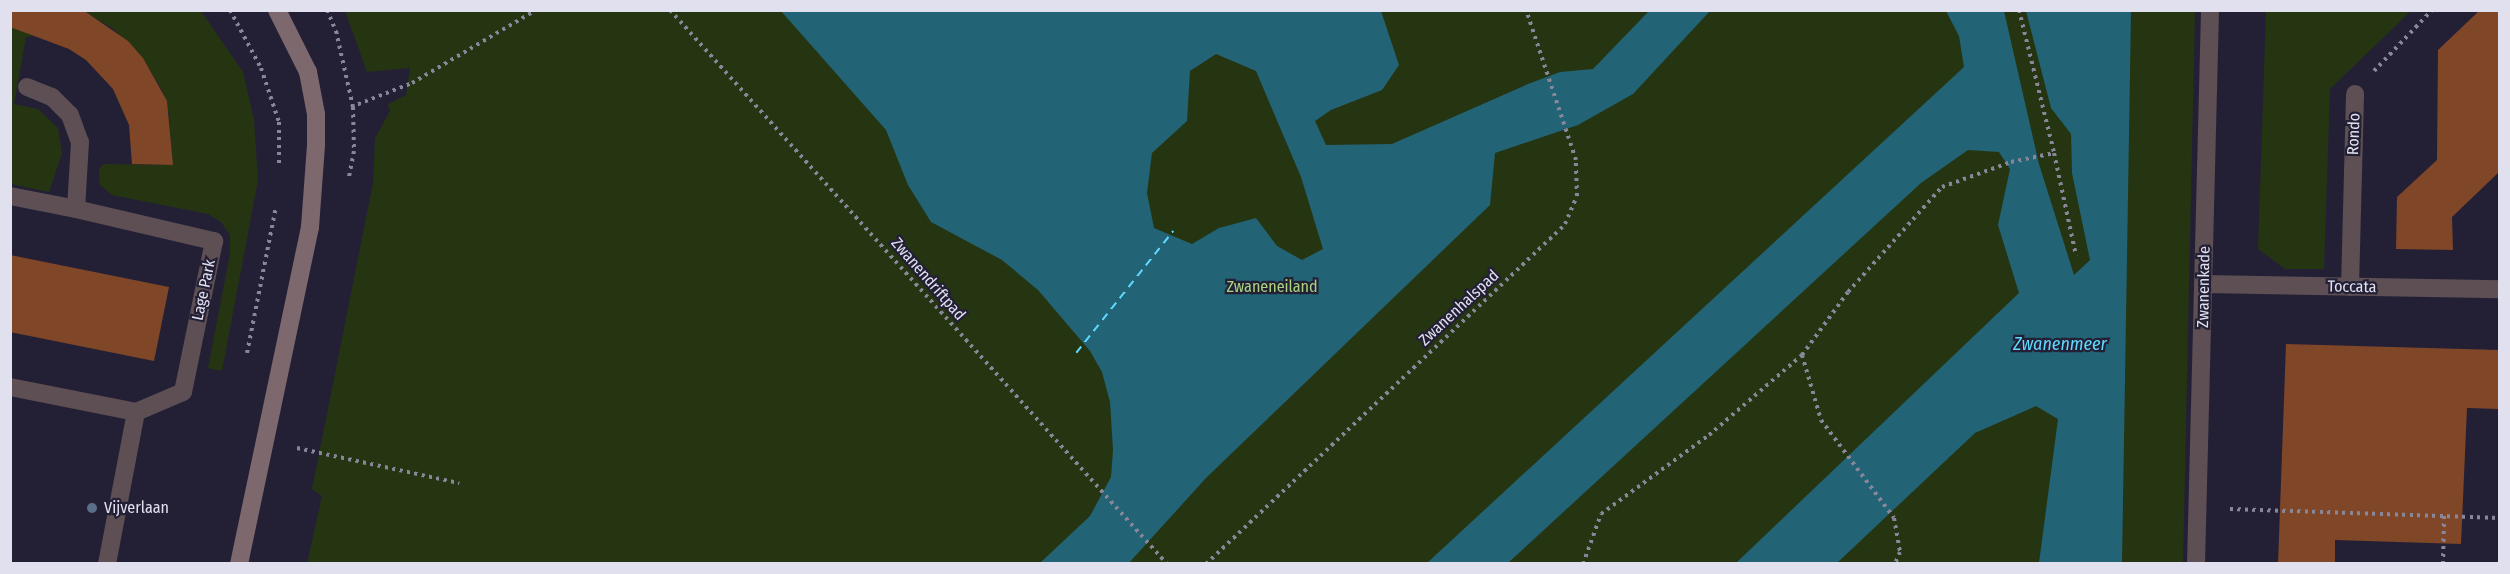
<!DOCTYPE html>
<html>
<head>
<meta charset="utf-8">
<style>
	body { margin:0 }
	#map { position:relative; width:2510px; height:574px; overflow:hidden; background:#232036; font-family:"Fira Sans Condensed",sans-serif }
	div>[style] { position:absolute }
	.green>* { inset:0; background:#253512 }
	.water>* { inset:0; background:#226376 }
	.ferry>* { height:1.5px; margin-top:-0.75px; transform-origin:0; background:repeating-linear-gradient(90deg,#5fd9fe 0 8px,transparent 0 14px) }
	.building>* { inset:0; background:#7f4628 }
	.path>* { height:4px; margin-top:-2px; transform-origin:0; background:repeating-linear-gradient(90deg,#888799 0 3px,transparent 0 7.5px) }
	.lane>* { height:18px; margin:-9px; padding:0 9px; transform-origin:9px; border-radius:9px; background:#5d4f53 }
	.street>* { height:18px; margin:-9px; padding:0 9px; transform-origin:9px; border-radius:9px; background:#5d4f53 }
	.secondary>* { height:18px; margin:-9px; padding:0 9px; transform-origin:9px; border-radius:9px; background:#7d686d }
	.dots>* { width:16px; height:16px; translate:-50% -50%; box-sizing:border-box; border:3px solid #232036; border-radius:50% }
	span { translate:-50% -50%; white-space:nowrap; text-align:center; line-height:1.15; -webkit-text-stroke:4.5px #232036; paint-order:stroke }
	.street-label { font-size:16px; color:#e1e0ef }
	.park-label { font-size:16px; color:#aad37f }
	.poi-label { font-size:16px; color:#e1e0ef }
	.left { translate:0 -50%; text-align:left }
	.water-label { font-size:18px; color:#5fd9fe; font-style:italic }
	.frame { position:absolute; inset:0; border:12px solid #e1e0ef; pointer-events:none }
</style>
</head>
<body>
<div id="map">
	<div class="green">
		<i style="clip-path:polygon(10px 11px,36px 11px,31px 37px,26px 37px,14px 104px,38px 109px,58px 128px,62px 153px,49px 192px,11px 184px)"></i>
		<i style="clip-path:polygon(83px 11px,201px 11px,243px 72px,254px 120px,258px 180px,222px 371px,208px 368px,230px 254px,230px 235px,221px 222px,208px 214px,112px 195px,100px 185px,99px 169px,104px 164px,172px 165px,169px 113px,162px 90px,139px 53px,112px 28px)"></i>
		<i style="clip-path:polygon(345px 11px,2195px 11px,2183px 563px,307px 564px,322px 496px,312px 489px,373px 183px,375px 138px,390px 111px,388px 104px,406px 95px,410px 68px,367px 72px)"></i>
		<i style="clip-path:polygon(2266px 11px,2411px 11px,2330px 89px,2324px 269px,2285px 269px,2258px 249px)"></i>
	</div>
	<div class="water">
		<i style="clip-path:polygon(evenodd,781px 11px,1381px 11px,1399px 65px,1382px 90px,1331px 110px,1315px 121px,1326px 145px,1392px 144px,1528px 84px,1560px 72px,1593px 69px,1649px 11px,1710px 11px,1633px 94px,1578px 125px,1495px 153px,1490px 205px,1206px 478px,1128px 564px,1040px 563px,1090px 516px,1111px 477px,1113px 450px,1110px 402px,1102px 372px,1090px 351px,1038px 290px,1002px 260px,931px 222px,908px 185px,886px 130px,781px 11px,1216px 54px,1256px 71px,1301px 177px,1323px 249px,1302px 260px,1277px 246px,1256px 218px,1219px 228px,1192px 244px,1154px 228px,1147px 193px,1152px 153px,1187px 121px,1190px 71px,1216px 54px)"></i>
		<i style="clip-path:polygon(1946px 11px,2004px 11px,2039px 164px,2074px 275px,2090px 260px,2072px 173px,2071px 134px,2051px 108px,2026px 11px,2131px 11px,2122px 563px,2039px 563px,2058px 419px,2036px 406px,1975px 433px,1837px 563px,1736px 563px,2019px 293px,1998px 225px,2010px 169px,1999px 152px,1968px 150px,1921px 183px,1508px 563px,1427px 563px,1964px 67px,1959px 36px)"></i>
	</div>
	<div class="ferry">
		<i style="left:1076px;top:353px;width:156px;rotate:-51.5deg"></i>
	</div>
	<div class="building">
		<i style="clip-path:polygon(10px 10px,83px 10px,128px 41px,143px 58px,167px 101px,173px 165px,132px 164px,129px 125px,113px 89px,86px 60px,69px 49px,10px 27px)"></i>
		<i style="clip-path:polygon(2480px 10px,2499px 10px,2499px 172px,2452px 217px,2453px 250px,2396px 249px,2397px 197px,2437px 160px,2438px 50px)"></i>
		<i style="clip-path:polygon(10px 255px,169px 287px,154px 361px,10px 332px)"></i>
		<i style="clip-path:polygon(2286px 344px,2499px 350px,2499px 409px,2467px 408px,2461px 544px,2335px 540px,2335px 564px,2278px 564px)"></i>
	</div>
	<div class="path">
		<i style="left:230px;top:10px;width:66px;rotate:61.9deg"></i>
		<i style="left:261px;top:68px;width:57px;rotate:71.6deg"></i>
		<i style="left:279px;top:122px;width:45px;rotate:90deg"></i>
		<i style="left:327px;top:10px;width:23px;rotate:67deg"></i>
		<i style="left:336px;top:31px;width:78px;rotate:77.4deg"></i>
		<i style="left:353px;top:107px;width:44px;rotate:88.7deg"></i>
		<i style="left:354px;top:151px;width:26px;rotate:101deg"></i>
		<i style="left:670px;top:10px;width:744px;rotate:48.1deg"></i>
		<i style="left:2019px;top:10px;width:147px;rotate:76.2deg"></i>
		<i style="left:2374px;top:71px;width:84px;rotate:-46.4deg"></i>
		<i style="left:351px;top:107px;width:66px;rotate:-21.5deg"></i>
		<i style="left:412px;top:83px;width:144px;rotate:-30.5deg"></i>
		<i style="left:247px;top:353px;width:149px;rotate:-78.8deg"></i>
		<i style="left:1802px;top:355px;width:78px;rotate:-53.9deg"></i>
		<i style="left:1848px;top:292px;width:141px;rotate:-48.2deg"></i>
		<i style="left:1942px;top:187px;width:73px;rotate:-19.9deg"></i>
		<i style="left:2011px;top:162px;width:44px;rotate:-11.8deg"></i>
		<i style="left:2054px;top:153px;width:105px;rotate:77.9deg"></i>
		<i style="left:297px;top:448px;width:166px;rotate:12.2deg"></i>
		<i style="left:2230px;top:509px;width:270px;rotate:1.9deg"></i>
		<i style="left:1206px;top:564px;width:494px;rotate:-43.4deg"></i>
		<i style="left:1565px;top:224px;width:30px;rotate:-67deg"></i>
		<i style="left:1577px;top:196px;width:36px;rotate:-92deg"></i>
		<i style="left:1576px;top:160px;width:158px;rotate:-108.4deg"></i>
		<i style="left:1583px;top:564px;width:53px;rotate:-70.2deg"></i>
		<i style="left:1601px;top:514px;width:134px;rotate:-36.2deg"></i>
		<i style="left:1709px;top:435px;width:123px;rotate:-40.7deg"></i>
		<i style="left:1802px;top:355px;width:68px;rotate:73.7deg"></i>
		<i style="left:1821px;top:420px;width:122px;rotate:53.3deg"></i>
		<i style="left:1894px;top:518px;width:35px;rotate:80deg"></i>
		<i style="left:1900px;top:552px;width:13px;rotate:113deg"></i>
		<i style="left:2443px;top:564px;width:48px;rotate:-88.8deg"></i>
	</div>
	<div class="lane">
		<i style="left:27px;top:87px;width:27px;rotate:22deg"></i>
		<i style="left:52px;top:97px;width:25px;rotate:45deg"></i>
		<i style="left:70px;top:115px;width:29px;rotate:70deg"></i>
		<i style="left:80px;top:142px;width:67px;rotate:93.4deg"></i>
		<i style="left:76px;top:209px;width:142px;rotate:13.1deg"></i>
		<i style="left:214px;top:241px;width:154px;rotate:101.6deg"></i>
		<i style="left:183px;top:392px;width:51px;rotate:156.9deg"></i>
		<i style="left:10px;top:196px;width:67px;rotate:11.1deg"></i>
		<i style="left:10px;top:387px;width:128px;rotate:11.2deg"></i>
		<i style="left:136px;top:412px;width:155px;rotate:100.8deg"></i>
	</div>
	<div class="street">
		<i style="left:2204px;top:284px;width:296px;rotate:1deg"></i>
		<i style="left:2350px;top:287px;width:193px;rotate:-88.5deg"></i>
		<i style="left:2196px;top:564px;width:554px;rotate:-88.55deg"></i>
	</div>
	<div class="secondary">
		<i style="left:239px;top:564px;width:344px;rotate:-78.1deg"></i>
		<i style="left:310px;top:227px;width:82px;rotate:-85.8deg"></i>
		<i style="left:316px;top:145px;width:31px;rotate:-90deg"></i>
		<i style="left:316px;top:114px;width:43px;rotate:-100.8deg"></i>
		<i style="left:308px;top:72px;width:69px;rotate:-116.6deg"></i>
	</div>
	<div class="dots">
		<i style="left:92px;top:508px;background:#5c6f8a"></i>
	</div>
	<div class="street-label">
		<span style="left:2354px;top:134px;rotate:-88deg">Rondo</span>
		<span style="left:928px;top:279px;rotate:49deg">Zwanendriftpad</span>
		<span style="left:2204px;top:287px;rotate:-89deg">Zwanenkade</span>
		<span style="left:2352px;top:287px;rotate:1deg">Toccata</span>
		<span style="left:204px;top:290px;rotate:-78deg">Lage Park</span>
		<span style="left:1459px;top:308px;rotate:-43deg">Zwanenhalspad</span>
	</div>
	<div class="park-label">
		<span style="left:1272px;top:287px">Zwaneneiland</span>
	</div>
	<div class="poi-label">
		<span class="left" style="left:104px;top:508px">Vijverlaan</span>
	</div>
	<div class="water-label">
		<span style="left:2060px;top:344px">Zwanenmeer</span>
	</div>
	<div class="frame"></div>
</div>
</body>
</html>
